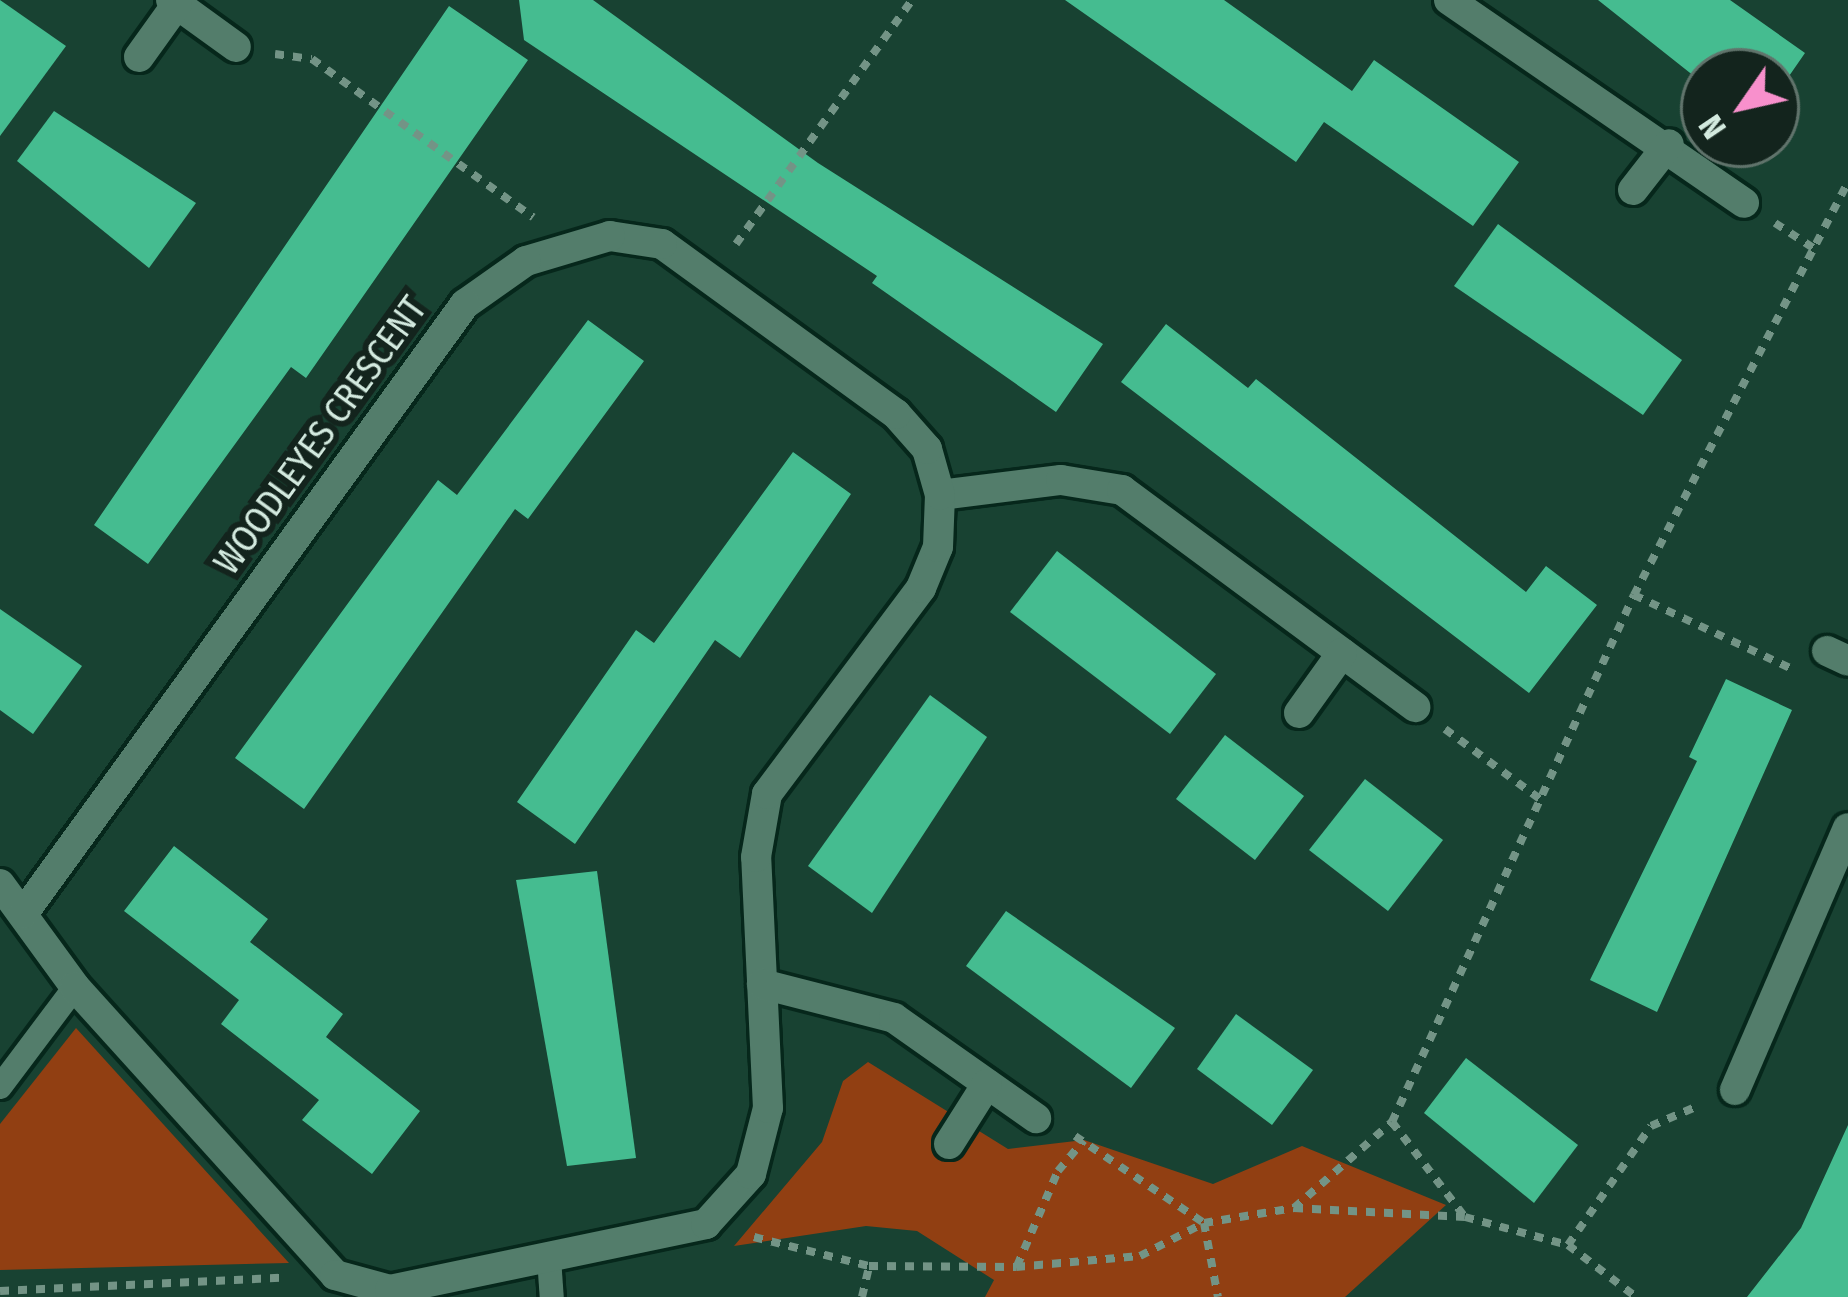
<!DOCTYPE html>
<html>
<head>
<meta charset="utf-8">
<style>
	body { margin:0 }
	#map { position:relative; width:1848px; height:1297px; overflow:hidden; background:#184232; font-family:"Fira Sans Condensed",sans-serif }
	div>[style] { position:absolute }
	.green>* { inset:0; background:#913f12 }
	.building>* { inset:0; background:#45bc90 }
	.path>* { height:8px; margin-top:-4px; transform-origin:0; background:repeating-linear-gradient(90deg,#739486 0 9px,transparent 0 18px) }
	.roads { filter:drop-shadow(3px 0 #06271b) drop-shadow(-3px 0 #06271b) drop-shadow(0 3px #06271b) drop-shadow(0 -3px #06271b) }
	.lane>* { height:24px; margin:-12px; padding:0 12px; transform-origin:12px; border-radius:12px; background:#537d6b }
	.street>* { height:30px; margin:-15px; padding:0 15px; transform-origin:15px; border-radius:15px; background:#537d6b }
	span { translate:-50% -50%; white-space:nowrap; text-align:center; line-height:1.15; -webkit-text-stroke:12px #13241d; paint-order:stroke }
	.street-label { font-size:36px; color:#d3eadf }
	.north { position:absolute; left:1680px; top:48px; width:120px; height:120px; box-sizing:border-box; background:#13241d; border:3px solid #60736b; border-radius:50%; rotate:236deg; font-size:33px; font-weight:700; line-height:48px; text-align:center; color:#d3eadf }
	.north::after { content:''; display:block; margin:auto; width:42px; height:54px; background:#f890cc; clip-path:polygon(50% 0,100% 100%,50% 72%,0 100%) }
</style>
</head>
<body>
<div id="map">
	<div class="green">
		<i style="clip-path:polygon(76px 1028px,289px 1263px,0 1270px,0 1124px)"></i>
		<i style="clip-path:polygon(868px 1062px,1008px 1149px,1084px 1140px,1213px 1184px,1302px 1146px,1446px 1205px,1345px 1297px,985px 1297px,994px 1280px,917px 1231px,866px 1226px,734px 1246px,822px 1142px,843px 1081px)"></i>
	</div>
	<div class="building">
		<i style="clip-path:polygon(0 0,66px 46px,0 136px)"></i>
		<i style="clip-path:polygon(519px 0,593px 0,818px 163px,1103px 344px,1056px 412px,872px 283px,877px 276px,524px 40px)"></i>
		<i style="clip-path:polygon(1065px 0,1224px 0,1352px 91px,1374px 60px,1519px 162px,1473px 226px,1324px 122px,1296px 162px)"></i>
		<i style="clip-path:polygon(1598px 0,1730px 0,1805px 53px,1776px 95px,1776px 72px,1704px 72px,1704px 84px)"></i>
		<i style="clip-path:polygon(449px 6px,528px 60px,306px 378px,291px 367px,148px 564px,94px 525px)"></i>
		<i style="clip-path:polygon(54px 111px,196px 203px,149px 268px,17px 161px)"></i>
		<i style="clip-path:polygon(1498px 224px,1682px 360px,1643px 415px,1454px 286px)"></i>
		<i style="clip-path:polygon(588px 320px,644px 361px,528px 519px,515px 509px,304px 809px,235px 758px,438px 480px,457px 495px)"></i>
		<i style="clip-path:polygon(1166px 324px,1248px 388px,1256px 379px,1526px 592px,1546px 566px,1597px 605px,1529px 693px,1121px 382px)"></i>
		<i style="clip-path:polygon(793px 452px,851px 494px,740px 658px,715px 640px,575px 844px,517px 802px,636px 630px,654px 643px)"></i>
		<i style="clip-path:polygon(1057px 551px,1216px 674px,1170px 734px,1010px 612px)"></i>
		<i style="clip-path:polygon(0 609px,82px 666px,33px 734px,0 710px)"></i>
		<i style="clip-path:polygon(1726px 679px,1792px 710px,1657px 1012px,1590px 980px,1697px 761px,1689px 757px)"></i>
		<i style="clip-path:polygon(930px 695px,987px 737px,872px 913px,808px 866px)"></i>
		<i style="clip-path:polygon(1225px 735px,1304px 796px,1255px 860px,1176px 799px)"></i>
		<i style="clip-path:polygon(1365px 779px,1443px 840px,1388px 911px,1309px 850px)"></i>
		<i style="clip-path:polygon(174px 846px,268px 919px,250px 942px,343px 1014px,326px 1037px,420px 1111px,372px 1174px,302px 1120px,319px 1100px,221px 1024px,239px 1000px,124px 911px)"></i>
		<i style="clip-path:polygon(597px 871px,636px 1158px,567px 1166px,516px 880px)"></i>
		<i style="clip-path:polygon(1006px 911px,1175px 1028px,1131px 1088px,966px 966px)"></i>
		<i style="clip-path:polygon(1236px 1014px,1313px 1070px,1272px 1125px,1197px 1069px)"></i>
		<i style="clip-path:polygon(1466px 1058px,1578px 1145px,1534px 1203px,1424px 1113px)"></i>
		<i style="clip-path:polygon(1848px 1125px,1848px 1297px,1747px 1297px,1801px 1228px)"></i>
	</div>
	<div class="path">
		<i style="left:275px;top:54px;width:37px;rotate:8deg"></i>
		<i style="left:312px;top:59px;width:272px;rotate:35.6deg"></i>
		<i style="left:1775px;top:223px;width:51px;rotate:33.1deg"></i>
		<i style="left:736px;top:244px;width:301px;rotate:-54.2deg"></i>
		<i style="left:1634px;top:595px;width:172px;rotate:25.1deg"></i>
		<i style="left:1445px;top:729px;width:118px;rotate:36.4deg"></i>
		<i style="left:1392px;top:1122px;width:580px;rotate:-65.34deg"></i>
		<i style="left:1634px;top:595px;width:465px;rotate:-62.6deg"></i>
		<i style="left:1075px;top:1136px;width:156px;rotate:34deg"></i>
		<i style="left:1204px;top:1223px;width:75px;rotate:79.3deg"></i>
		<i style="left:1294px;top:1208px;width:130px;rotate:-41.3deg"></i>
		<i style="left:1392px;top:1122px;width:118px;rotate:52.5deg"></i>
		<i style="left:754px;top:1237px;width:119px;rotate:14.2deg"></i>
		<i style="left:869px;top:1266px;width:147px;rotate:0.4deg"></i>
		<i style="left:1016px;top:1267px;width:124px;rotate:-5.1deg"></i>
		<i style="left:1140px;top:1256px;width:72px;rotate:-27.3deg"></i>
		<i style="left:1204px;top:1223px;width:91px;rotate:-9.5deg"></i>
		<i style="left:1294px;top:1208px;width:171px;rotate:3deg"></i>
		<i style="left:1465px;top:1217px;width:107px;rotate:15.2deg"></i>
		<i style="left:1568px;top:1245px;width:86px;rotate:37.4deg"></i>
		<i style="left:1568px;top:1245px;width:145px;rotate:-55.1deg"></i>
		<i style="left:1651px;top:1126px;width:51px;rotate:-23.1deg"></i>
		<i style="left:1017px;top:1266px;width:103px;rotate:-66.7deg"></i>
		<i style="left:1058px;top:1171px;width:40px;rotate:-50deg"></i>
		<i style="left:0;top:1291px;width:280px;rotate:-2.7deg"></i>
		<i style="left:862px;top:1297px;width:32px;rotate:-77deg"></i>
	</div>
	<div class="roads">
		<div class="lane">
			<i style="left:0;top:1087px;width:125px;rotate:-53.1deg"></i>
			<i style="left:549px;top:1258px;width:39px;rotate:86deg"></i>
		</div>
		<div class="street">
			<i style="left:171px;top:0;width:80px;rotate:35.9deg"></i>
			<i style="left:1449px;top:0;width:358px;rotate:34.5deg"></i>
			<i style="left:139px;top:57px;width:65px;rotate:-54.4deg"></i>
			<i style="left:1633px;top:190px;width:58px;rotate:-52deg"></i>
			<i style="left:940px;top:495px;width:122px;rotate:-7.1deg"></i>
			<i style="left:1061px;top:480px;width:62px;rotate:9.3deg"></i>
			<i style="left:1122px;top:490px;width:365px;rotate:36.5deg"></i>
			<i style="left:1827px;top:651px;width:23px;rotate:25deg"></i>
			<i style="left:1299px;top:713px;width:74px;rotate:-54.4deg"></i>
			<i style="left:0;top:884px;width:127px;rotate:53.9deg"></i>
			<i style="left:75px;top:987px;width:388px;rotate:47.9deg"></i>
			<i style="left:335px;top:1275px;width:57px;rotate:15.3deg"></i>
			<i style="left:390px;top:1290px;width:323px;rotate:-11.8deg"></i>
			<i style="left:706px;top:1224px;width:67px;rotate:-48deg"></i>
			<i style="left:751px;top:1174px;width:68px;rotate:-75.6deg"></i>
			<i style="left:768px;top:1108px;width:251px;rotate:-92.7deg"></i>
			<i style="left:756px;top:857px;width:64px;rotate:-80.1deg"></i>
			<i style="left:767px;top:794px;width:257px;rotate:-53.2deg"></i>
			<i style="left:921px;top:588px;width:44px;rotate:-67.5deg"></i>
			<i style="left:938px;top:547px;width:52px;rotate:-87.8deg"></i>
			<i style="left:940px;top:495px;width:48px;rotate:-105.8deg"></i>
			<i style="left:927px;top:449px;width:47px;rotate:-131.5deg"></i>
			<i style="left:896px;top:414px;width:289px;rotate:-144deg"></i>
			<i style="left:662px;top:244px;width:53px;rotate:-171.3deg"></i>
			<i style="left:610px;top:236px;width:88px;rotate:163.4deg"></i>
			<i style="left:526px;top:261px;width:75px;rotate:144.8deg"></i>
			<i style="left:465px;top:304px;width:753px;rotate:125.93deg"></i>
			<i style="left:762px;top:984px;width:136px;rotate:14.4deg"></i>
			<i style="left:894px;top:1018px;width:174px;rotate:35.2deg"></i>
			<i style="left:1735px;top:1090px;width:285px;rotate:-66.7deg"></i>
			<i style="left:949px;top:1144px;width:71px;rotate:-57.7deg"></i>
		</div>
	</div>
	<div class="street-label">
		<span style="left:321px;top:436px;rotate:-54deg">WOODLEYES CRESCENT</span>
	</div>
	<div class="north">N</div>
</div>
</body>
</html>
